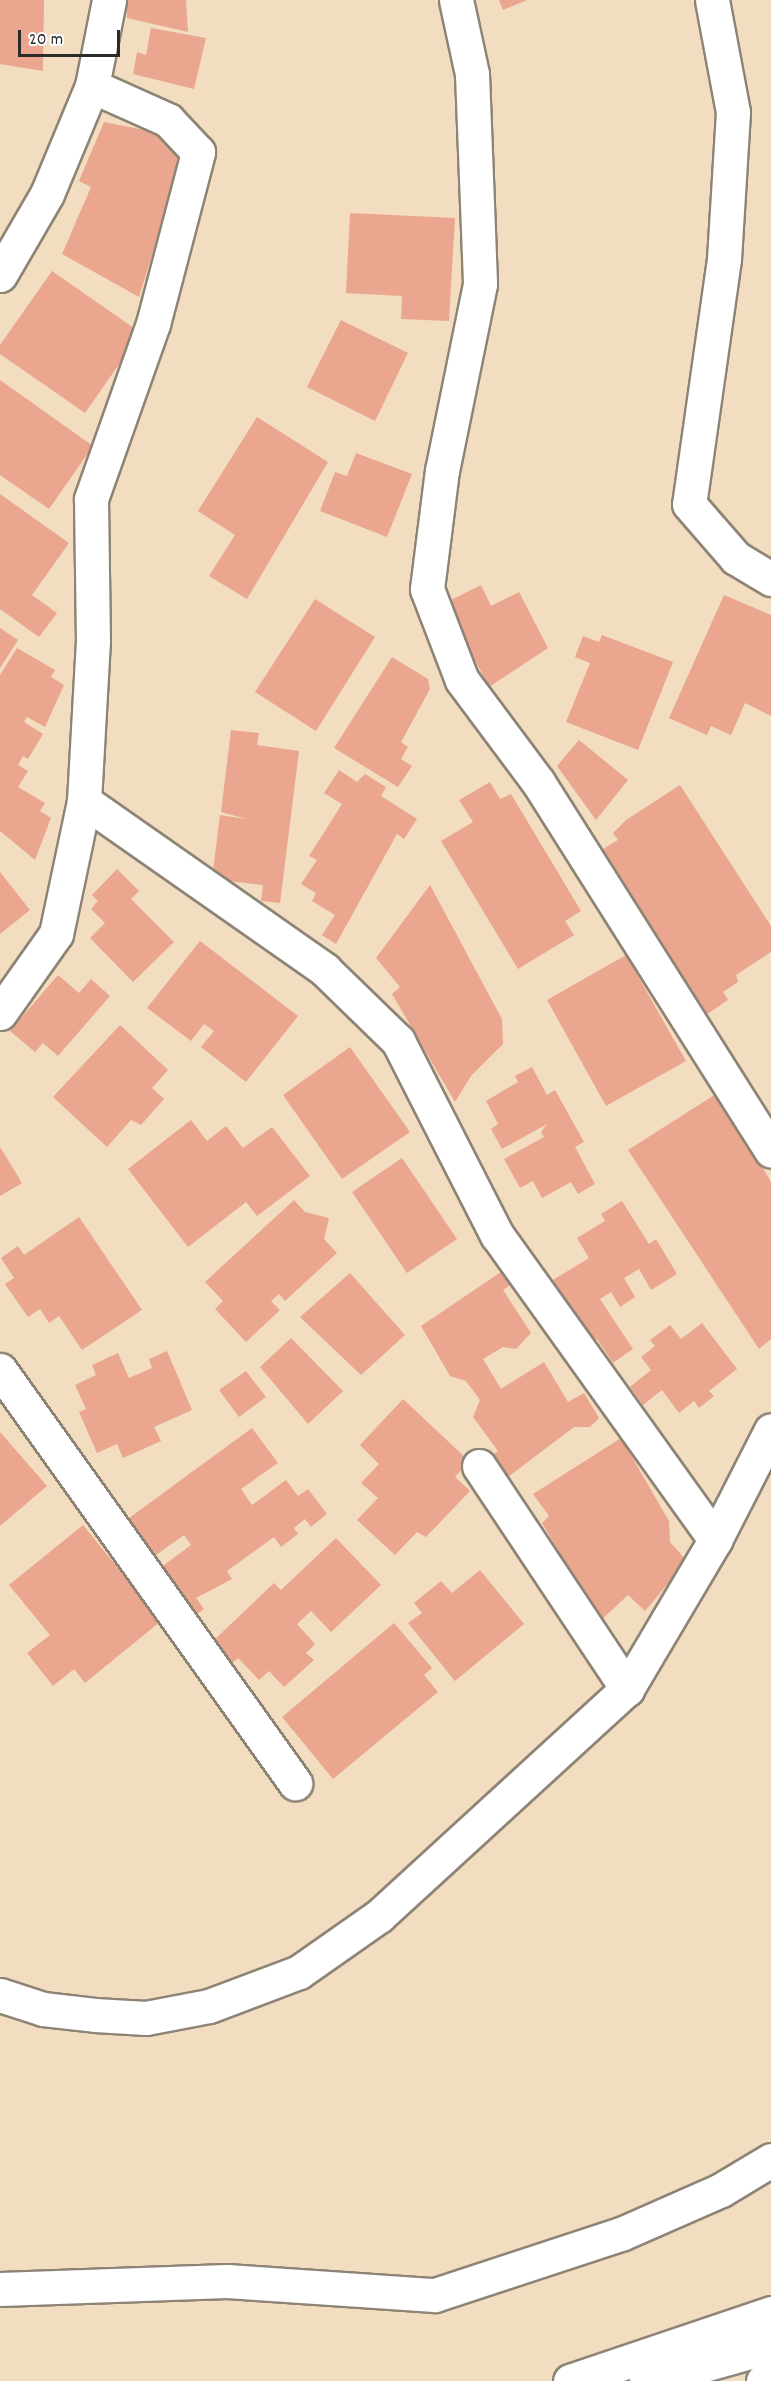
<!DOCTYPE html>
<html>
<head>
<meta charset="utf-8">
<style>
	body { margin:0 }
	#map { position:relative; width:771px; height:2381px; overflow:hidden; background:#f2ddc0; font-family:Dekko,sans-serif }
	div>[style] { position:absolute }
	.building>* { inset:0; background:#eaa68e }
	.roads { filter:drop-shadow(2px 0 #8e8476) drop-shadow(-2px 0 #8e8476) drop-shadow(0 2px #8e8476) drop-shadow(0 -2px #8e8476) }
	.minor>* { height:33px; margin:-16.5px; padding:0 16.5px; transform-origin:16.5px; border-radius:16.5px; background:#fff }
	.highway>* { height:33px; margin:-16.5px; padding:0 16.5px; transform-origin:16.5px; border-radius:16.5px; background:#fff }
	span { translate:-50% -50%; white-space:nowrap; text-align:center; line-height:1.15; -webkit-text-stroke:4.5px #fff; paint-order:stroke }
	.scale { position:absolute; left:18px; top:30px; width:102px; height:27px; box-sizing:border-box; border:3px solid #2b2b2b; border-top:0; padding-left:8px; font-size:18px; line-height:21px; white-space:nowrap; color:#2b2b2b; -webkit-text-stroke:4px #fff; paint-order:stroke }
</style>
</head>
<body>
<div id="map">
	<div class="building">
		<i style="clip-path:polygon(0 0,44px 0,43px 71px,0 64px)"></i>
		<i style="clip-path:polygon(127px 0,186px 0,188px 32px,127px 18px)"></i>
		<i style="clip-path:polygon(499px 0,527px 0,503px 10px)"></i>
		<i style="clip-path:polygon(151px 28px,206px 38px,194px 89px,133px 74px,137px 52px,146px 55px)"></i>
		<i style="clip-path:polygon(104px 122px,164px 134px,183px 155px,139px 297px,62px 254px,91px 187px,79px 181px)"></i>
		<i style="clip-path:polygon(350px 213px,455px 218px,449px 321px,401px 319px,402px 296px,346px 293px)"></i>
		<i style="clip-path:polygon(52px 271px,141px 333px,85px 413px,0 354px,0 345px)"></i>
		<i style="clip-path:polygon(341px 320px,408px 353px,375px 421px,307px 387px)"></i>
		<i style="clip-path:polygon(0 380px,93px 446px,49px 509px,0 475px)"></i>
		<i style="clip-path:polygon(257px 417px,328px 462px,247px 599px,209px 576px,235px 535px,198px 511px)"></i>
		<i style="clip-path:polygon(356px 453px,412px 474px,387px 537px,320px 511px,335px 472px,347px 476px)"></i>
		<i style="clip-path:polygon(0 494px,69px 543px,32px 595px,57px 613px,39px 637px,0 609px)"></i>
		<i style="clip-path:polygon(481px 585px,491px 606px,519px 592px,548px 648px,489px 687px,445px 603px)"></i>
		<i style="clip-path:polygon(724px 595px,771px 615px,771px 716px,745px 703px,731px 735px,711px 726px,707px 735px,669px 718px)"></i>
		<i style="clip-path:polygon(315px 599px,375px 637px,316px 731px,255px 692px)"></i>
		<i style="clip-path:polygon(0 628px,18px 640px,0 668px)"></i>
		<i style="clip-path:polygon(602px 635px,673px 662px,638px 750px,566px 722px,590px 663px,575px 657px,583px 636px,599px 642px)"></i>
		<i style="clip-path:polygon(17px 648px,55px 670px,51px 677px,64px 685px,45px 727px,27px 717px,24px 722px,43px 734px,28px 759px,23px 756px,18px 765px,28px 771px,18px 787px,45px 803px,40px 811px,51px 818px,35px 860px,0 831px,0 675px)"></i>
		<i style="clip-path:polygon(392px 657px,428px 679px,430px 689px,401px 742px,408px 747px,401px 759px,412px 766px,398px 787px,334px 748px)"></i>
		<i style="clip-path:polygon(231px 730px,259px 733px,257px 745px,299px 751px,280px 903px,261px 901px,263px 885px,212px 879px,220px 815px,246px 819px,221px 812px)"></i>
		<i style="clip-path:polygon(579px 740px,628px 780px,596px 820px,557px 766px)"></i>
		<i style="clip-path:polygon(339px 770px,357px 782px,365px 774px,386px 787px,381px 796px,417px 819px,404px 839px,397px 834px,336px 944px,322px 935px,335px 915px,312px 901px,316px 893px,301px 884px,317px 860px,309px 856px,342px 804px,324px 793px)"></i>
		<i style="clip-path:polygon(490px 782px,500px 799px,511px 794px,581px 911px,565px 921px,574px 935px,518px 969px,441px 841px,473px 822px,459px 800px)"></i>
		<i style="clip-path:polygon(680px 785px,771px 926px,771px 952px,736px 975px,738px 982px,723px 992px,728px 1000px,707px 1014px,603px 849px,618px 840px,613px 833px,626px 820px)"></i>
		<i style="clip-path:polygon(117px 869px,139px 891px,131px 899px,174px 942px,133px 982px,90px 938px,105px 923px,91px 909px,98px 901px,92px 895px)"></i>
		<i style="clip-path:polygon(0 872px,30px 910px,0 934px)"></i>
		<i style="clip-path:polygon(430px 885px,502px 1019px,503px 1044px,471px 1076px,455px 1102px,392px 994px,400px 987px,376px 958px)"></i>
		<i style="clip-path:polygon(200px 941px,298px 1016px,246px 1082px,201px 1047px,214px 1031px,204px 1024px,191px 1041px,147px 1008px)"></i>
		<i style="clip-path:polygon(626px 955px,686px 1061px,606px 1106px,547px 1000px)"></i>
		<i style="clip-path:polygon(58px 975px,79px 993px,91px 979px,110px 996px,58px 1056px,43px 1043px,35px 1052px,10px 1031px)"></i>
		<i style="clip-path:polygon(120px 1025px,168px 1070px,152px 1088px,164px 1099px,141px 1125px,131px 1120px,107px 1147px,53px 1097px)"></i>
		<i style="clip-path:polygon(350px 1047px,410px 1132px,342px 1179px,283px 1095px)"></i>
		<i style="clip-path:polygon(532px 1067px,547px 1095px,555px 1090px,584px 1142px,575px 1147px,595px 1184px,578px 1194px,571px 1182px,542px 1198px,533px 1181px,520px 1188px,504px 1159px,544px 1137px,541px 1132px,547px 1124px,502px 1149px,491px 1129px,498px 1124px,486px 1101px,518px 1082px,515px 1076px)"></i>
		<i style="clip-path:polygon(719px 1092px,771px 1182px,771px 1339px,759px 1349px,628px 1150px)"></i>
		<i style="clip-path:polygon(191px 1120px,207px 1141px,226px 1126px,243px 1148px,272px 1127px,310px 1176px,257px 1216px,246px 1202px,188px 1247px,128px 1169px)"></i>
		<i style="clip-path:polygon(0 1147px,22px 1183px,0 1196px)"></i>
		<i style="clip-path:polygon(402px 1158px,457px 1239px,407px 1273px,352px 1192px)"></i>
		<i style="clip-path:polygon(294px 1200px,305px 1212px,329px 1218px,324px 1239px,337px 1253px,285px 1301px,279px 1294px,271px 1301px,280px 1310px,246px 1342px,215px 1309px,223px 1301px,205px 1282px)"></i>
		<i style="clip-path:polygon(622px 1201px,649px 1244px,656px 1239px,677px 1274px,651px 1290px,639px 1269px,624px 1278px,635px 1297px,620px 1307px,611px 1292px,600px 1299px,633px 1349px,613px 1363px,597px 1339px,592px 1343px,553px 1280px,589px 1258px,577px 1238px,605px 1221px,601px 1214px)"></i>
		<i style="clip-path:polygon(79px 1217px,142px 1310px,82px 1350px,59px 1316px,49px 1323px,40px 1309px,28px 1317px,5px 1284px,14px 1278px,1px 1258px,18px 1246px,24px 1255px)"></i>
		<i style="clip-path:polygon(501px 1272px,510px 1285px,503px 1290px,531px 1333px,516px 1349px,503px 1347px,483px 1359px,501px 1389px,544px 1362px,568px 1402px,584px 1393px,599px 1418px,590px 1427px,574px 1427px,508px 1477px,492px 1455px,498px 1451px,473px 1417px,480px 1400px,466px 1381px,450px 1376px,421px 1326px)"></i>
		<i style="clip-path:polygon(350px 1273px,405px 1335px,361px 1375px,300px 1317px)"></i>
		<i style="clip-path:polygon(702px 1323px,737px 1369px,709px 1391px,714px 1396px,699px 1408px,694px 1401px,679px 1413px,662px 1390px,643px 1405px,630px 1387px,651px 1370px,641px 1357px,655px 1346px,650px 1340px,670px 1325px,681px 1339px)"></i>
		<i style="clip-path:polygon(291px 1338px,343px 1391px,308px 1424px,260px 1367px)"></i>
		<i style="clip-path:polygon(167px 1351px,192px 1410px,154px 1427px,161px 1441px,123px 1458px,117px 1444px,97px 1453px,79px 1412px,86px 1409px,75px 1385px,96px 1375px,92px 1365px,118px 1353px,129px 1378px,152px 1368px,149px 1359px)"></i>
		<i style="clip-path:polygon(246px 1371px,266px 1397px,239px 1417px,219px 1390px)"></i>
		<i style="clip-path:polygon(403px 1399px,469px 1461px,455px 1477px,470px 1491px,426px 1537px,417px 1532px,395px 1555px,357px 1520px,378px 1498px,361px 1483px,379px 1464px,360px 1445px)"></i>
		<i style="clip-path:polygon(252px 1428px,278px 1463px,241px 1489px,252px 1505px,286px 1480px,298px 1496px,308px 1489px,327px 1514px,311px 1527px,305px 1519px,294px 1528px,298px 1534px,281px 1547px,274px 1537px,227px 1571px,232px 1579px,196px 1598px,204px 1609px,189px 1620px,160px 1568px,191px 1545px,184px 1535px,152px 1558px,125px 1521px)"></i>
		<i style="clip-path:polygon(0 1432px,47px 1486px,0 1526px)"></i>
		<i style="clip-path:polygon(621px 1438px,669px 1521px,670px 1542px,687px 1561px,645px 1611px,628px 1595px,600px 1621px,542px 1523px,549px 1516px,533px 1494px)"></i>
		<i style="clip-path:polygon(83px 1525px,161px 1621px,85px 1683px,74px 1669px,53px 1686px,27px 1653px,50px 1635px,9px 1585px)"></i>
		<i style="clip-path:polygon(336px 1538px,381px 1585px,331px 1632px,311px 1611px,297px 1624px,315px 1644px,306px 1653px,314px 1660px,284px 1687px,269px 1671px,259px 1680px,238px 1658px,232px 1663px,212px 1642px,274px 1583px,281px 1590px)"></i>
		<i style="clip-path:polygon(480px 1570px,524px 1624px,455px 1681px,408px 1623px,422px 1613px,414px 1603px,441px 1581px,452px 1593px)"></i>
		<i style="clip-path:polygon(394px 1623px,432px 1668px,424px 1675px,438px 1692px,333px 1779px,282px 1717px)"></i>
	</div>
	<div class="roads">
		<div class="minor">
			<i style="left:456px;top:0;width:76px;rotate:77.8deg"></i>
			<i style="left:472px;top:74px;width:210px;rotate:87.8deg"></i>
			<i style="left:480px;top:284px;width:190px;rotate:101.5deg"></i>
			<i style="left:442px;top:470px;width:120px;rotate:97.2deg"></i>
			<i style="left:427px;top:589px;width:97px;rotate:69deg"></i>
			<i style="left:462px;top:680px;width:127px;rotate:53.3deg"></i>
			<i style="left:538px;top:782px;width:436px;rotate:57.7deg"></i>
			<i style="left:712px;top:0;width:114px;rotate:79.4deg"></i>
			<i style="left:733px;top:112px;width:147px;rotate:93.5deg"></i>
			<i style="left:724px;top:259px;width:247px;rotate:98.1deg"></i>
			<i style="left:689px;top:504px;width:72px;rotate:49deg"></i>
			<i style="left:736px;top:558px;width:41px;rotate:31deg"></i>
			<i style="left:0;top:275px;width:94px;rotate:-59.9deg"></i>
			<i style="left:47px;top:194px;width:117px;rotate:-67.4deg"></i>
			<i style="left:92px;top:86px;width:88px;rotate:-78.8deg"></i>
			<i style="left:84px;top:801px;width:294px;rotate:35deg"></i>
			<i style="left:325px;top:970px;width:102px;rotate:44.2deg"></i>
			<i style="left:398px;top:1041px;width:218px;rotate:63deg"></i>
			<i style="left:497px;top:1235px;width:375px;rotate:54.4deg"></i>
			<i style="left:0;top:1013px;width:97px;rotate:-54.7deg"></i>
			<i style="left:56px;top:934px;width:136px;rotate:-78.1deg"></i>
			<i style="left:84px;top:801px;width:159px;rotate:-86.8deg"></i>
			<i style="left:93px;top:642px;width:143px;rotate:-90.8deg"></i>
			<i style="left:91px;top:499px;width:186px;rotate:-70.5deg"></i>
			<i style="left:153px;top:324px;width:178px;rotate:-75.3deg"></i>
			<i style="left:198px;top:152px;width:44px;rotate:-133.2deg"></i>
			<i style="left:168px;top:120px;width:83px;rotate:-155.9deg"></i>
			<i style="left:0;top:1370px;width:508px;rotate:54.46deg"></i>
			<i style="left:479px;top:1466px;width:268px;rotate:56.4deg"></i>
			<i style="left:0;top:1995px;width:45px;rotate:18deg"></i>
			<i style="left:43px;top:2009px;width:52px;rotate:6.6deg"></i>
			<i style="left:95px;top:2015px;width:51px;rotate:3.4deg"></i>
			<i style="left:146px;top:2018px;width:64px;rotate:-10.8deg"></i>
			<i style="left:209px;top:2006px;width:96px;rotate:-20.7deg"></i>
			<i style="left:299px;top:1972px;width:98px;rotate:-35deg"></i>
			<i style="left:379px;top:1916px;width:336px;rotate:-42.5deg"></i>
			<i style="left:627px;top:1689px;width:173px;rotate:-59.4deg"></i>
			<i style="left:715px;top:1540px;width:123px;rotate:-63deg"></i>
			<i style="left:0;top:2289px;width:227px;rotate:-2deg"></i>
			<i style="left:227px;top:2281px;width:208px;rotate:3.9deg"></i>
			<i style="left:435px;top:2295px;width:196px;rotate:-18.2deg"></i>
			<i style="left:621px;top:2234px;width:109px;rotate:-23.7deg"></i>
			<i style="left:721px;top:2190px;width:58px;rotate:-31deg"></i>
		</div>
		<div class="highway">
			<i style="left:570px;top:2381px;width:212px;rotate:-18.7deg"></i>
			<i style="left:646px;top:2381px;width:130px;rotate:-15.6deg"></i>
			<i style="left:763px;top:2381px;width:8px;rotate:-14deg"></i>
		</div>
	</div>
	<div class="scale">20 m</div>
</div>
</body>
</html>
